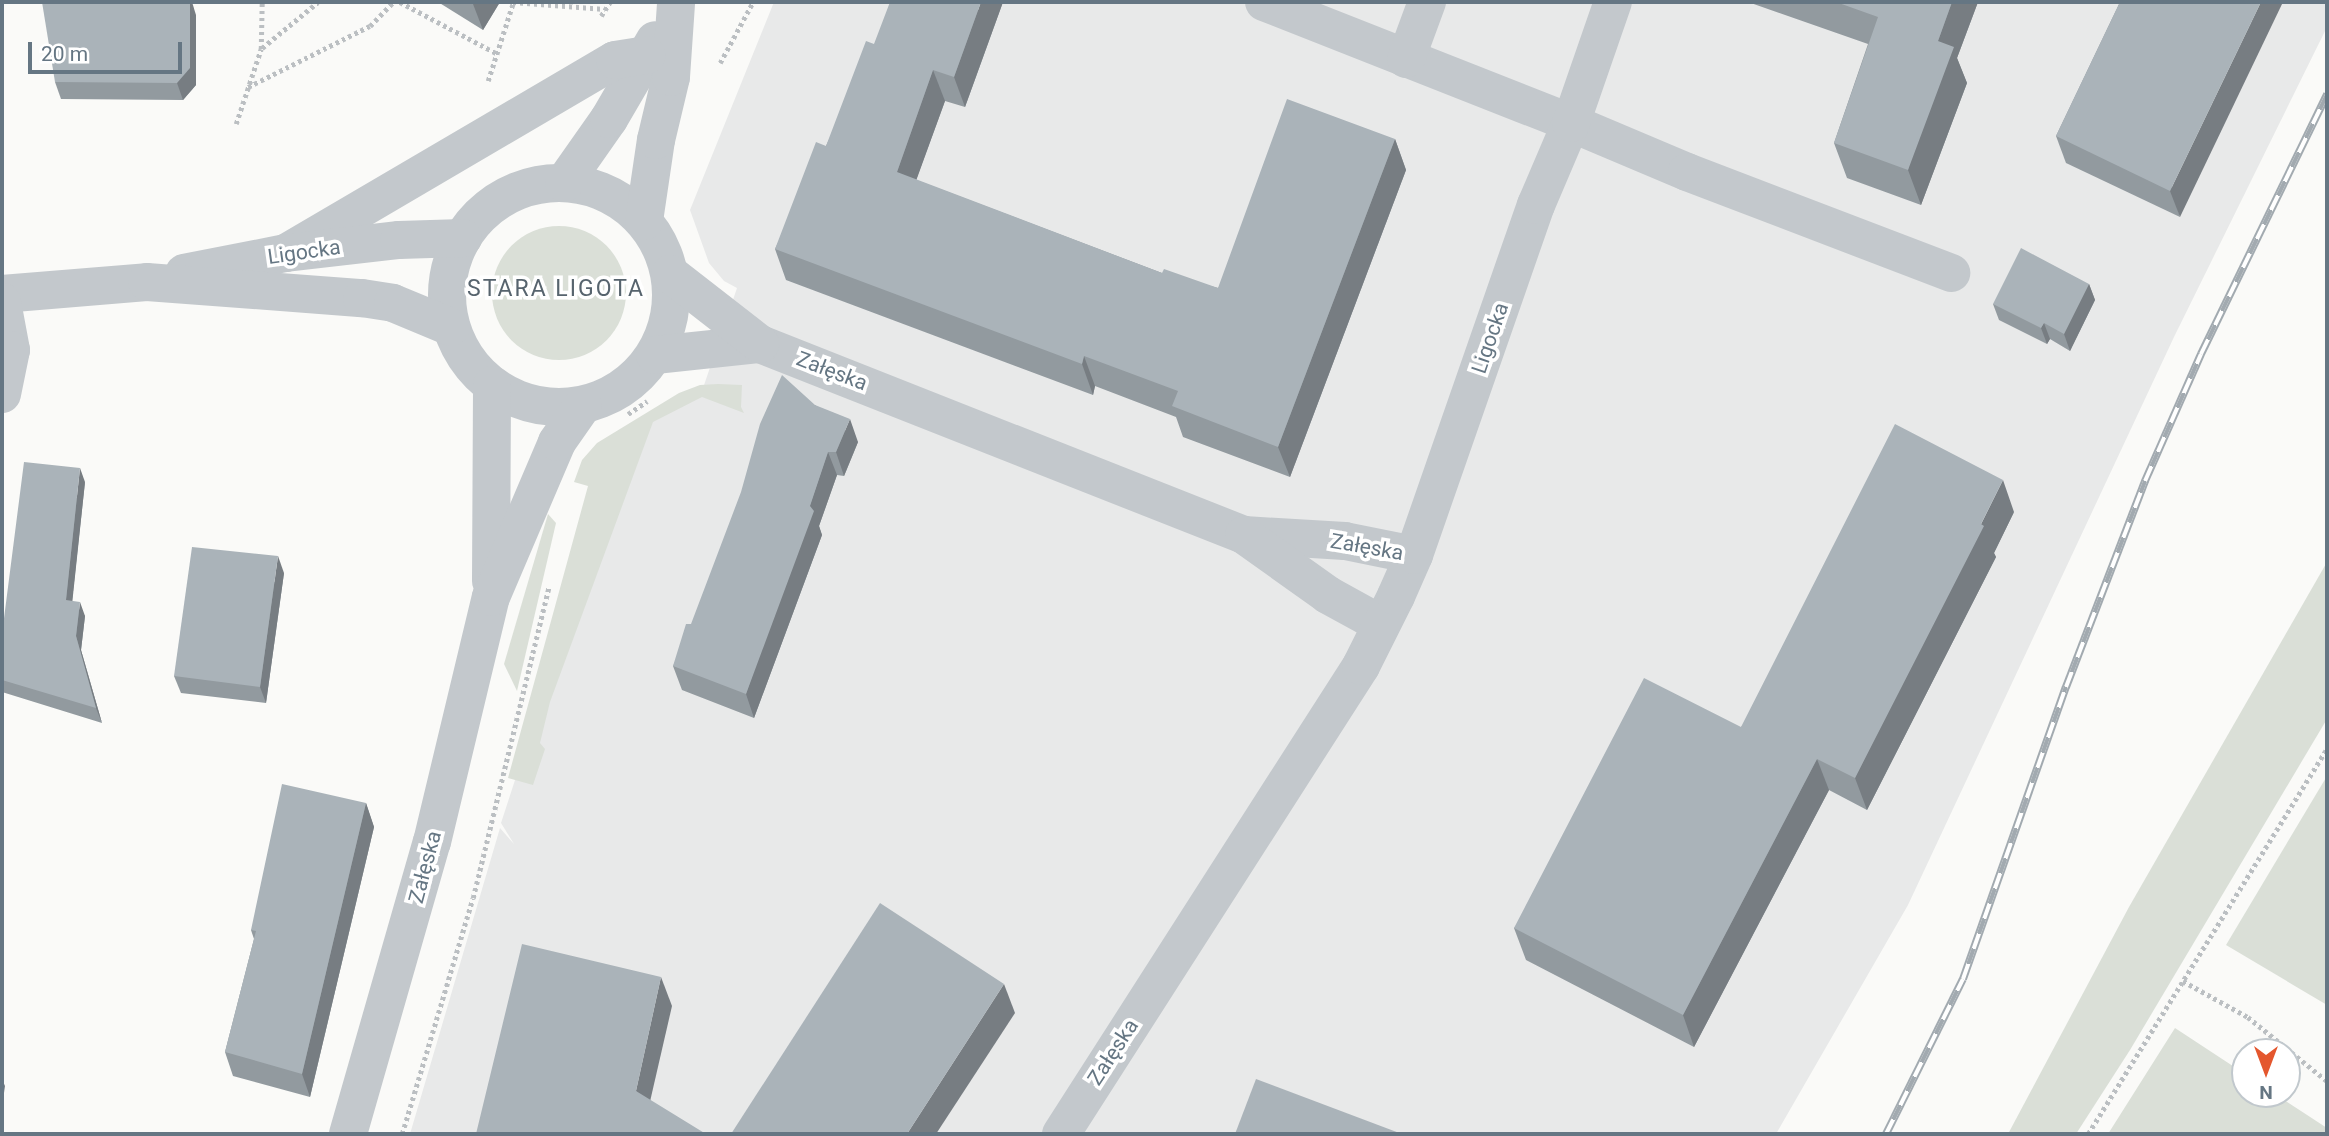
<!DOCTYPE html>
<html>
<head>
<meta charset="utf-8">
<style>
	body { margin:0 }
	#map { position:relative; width:2329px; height:1136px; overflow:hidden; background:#fafaf8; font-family:Roboto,sans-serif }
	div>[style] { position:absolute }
	.built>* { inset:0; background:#e8e9e9 }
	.green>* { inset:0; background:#dadfd7 }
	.round { border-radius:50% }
	.path>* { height:4.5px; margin-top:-2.25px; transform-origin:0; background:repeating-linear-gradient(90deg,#bbbfc2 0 3.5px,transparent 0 7px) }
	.minor>* { height:38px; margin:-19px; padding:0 19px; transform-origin:19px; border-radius:19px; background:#c3c8cc }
	.minor>.ring { margin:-19px; padding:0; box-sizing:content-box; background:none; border:38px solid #c3c8cc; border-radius:50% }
	.rail>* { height:8px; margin-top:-4px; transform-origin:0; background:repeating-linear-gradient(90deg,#fff 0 16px,#a2aab0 0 32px); box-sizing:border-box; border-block:2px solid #a2aab0 }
	.wall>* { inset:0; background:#929a9f }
	.shaded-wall>* { inset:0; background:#777d82 }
	.building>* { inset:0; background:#aab3b9 }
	span { translate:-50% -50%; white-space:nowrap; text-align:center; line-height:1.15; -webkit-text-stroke:7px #fff; paint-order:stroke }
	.street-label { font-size:21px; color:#657683 }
	.neighbourhood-label { font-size:23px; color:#57646e; letter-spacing:2px }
	.frame { position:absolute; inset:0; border:4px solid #657683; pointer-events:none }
	.north { position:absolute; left:2231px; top:1038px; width:70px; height:70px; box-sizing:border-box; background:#fff; border:2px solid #c1c8cd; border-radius:50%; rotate:180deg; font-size:19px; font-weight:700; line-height:28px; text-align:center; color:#657683 }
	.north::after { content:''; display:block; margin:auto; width:24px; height:32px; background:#e4572e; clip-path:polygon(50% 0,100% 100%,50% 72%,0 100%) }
	.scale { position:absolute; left:28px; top:42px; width:154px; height:32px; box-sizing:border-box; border:4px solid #657683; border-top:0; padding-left:9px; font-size:21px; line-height:24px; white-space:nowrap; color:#657683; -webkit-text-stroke:5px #fff; paint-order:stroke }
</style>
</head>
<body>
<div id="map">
	<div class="built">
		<i style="clip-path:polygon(774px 2px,2327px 2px,2327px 27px,2174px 337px,1908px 905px,1776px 1134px,410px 1134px,500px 828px,514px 844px,501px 823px,629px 431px,702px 391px,737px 288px,724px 281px,709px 263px,690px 210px)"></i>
	</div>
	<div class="green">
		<i class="round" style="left:492px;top:226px;width:134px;height:134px"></i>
		<i style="clip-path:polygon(718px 384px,742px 385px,741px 407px,744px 413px,702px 397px,653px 422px,550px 702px,540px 743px,545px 749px,533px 785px,508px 778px,588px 486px,574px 482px,582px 460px,597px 443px,679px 393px,700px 385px)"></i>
		<i style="clip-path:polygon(548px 514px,556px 523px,517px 691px,504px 664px)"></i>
		<i style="clip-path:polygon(2327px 562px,2327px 719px,2130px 1050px,2076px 1134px,2008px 1134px,2129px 907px)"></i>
		<i style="clip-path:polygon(2327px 776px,2327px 1005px,2226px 945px)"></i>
		<i style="clip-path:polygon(2175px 1028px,2245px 1074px,2245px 1094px,2275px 1094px,2327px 1128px,2327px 1134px,2108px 1134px)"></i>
	</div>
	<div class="path">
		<i style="left:400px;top:2px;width:109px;rotate:28deg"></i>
		<i style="left:513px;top:2px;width:92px;rotate:4.4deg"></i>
		<i style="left:601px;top:16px;width:17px;rotate:-57deg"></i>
		<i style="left:262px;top:48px;width:72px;rotate:-39.4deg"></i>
		<i style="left:720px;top:63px;width:69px;rotate:-61.6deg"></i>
		<i style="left:488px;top:81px;width:82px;rotate:-72.2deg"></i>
		<i style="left:248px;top:87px;width:136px;rotate:-26.6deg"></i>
		<i style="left:370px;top:26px;width:33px;rotate:-46deg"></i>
		<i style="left:236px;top:124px;width:79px;rotate:-71.6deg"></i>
		<i style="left:261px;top:49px;width:47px;rotate:-88.8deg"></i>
		<i style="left:628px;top:414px;width:23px;rotate:-34deg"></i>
		<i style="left:2183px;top:981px;width:74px;rotate:29deg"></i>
		<i style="left:2248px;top:1017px;width:102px;rotate:39deg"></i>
		<i style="left:402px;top:1134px;width:246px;rotate:-73.3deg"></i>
		<i style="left:473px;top:898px;width:320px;rotate:-76.3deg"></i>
		<i style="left:2088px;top:1134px;width:453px;rotate:-58.2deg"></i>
	</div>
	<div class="minor">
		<i style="left:1264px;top:2px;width:330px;rotate:21.5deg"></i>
		<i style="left:1571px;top:123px;width:126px;rotate:22.9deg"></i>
		<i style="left:1687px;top:172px;width:283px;rotate:20.9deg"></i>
		<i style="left:1406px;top:59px;width:61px;rotate:-69.8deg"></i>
		<i class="ring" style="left:447px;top:183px;width:186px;height:186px"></i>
		<i style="left:564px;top:183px;width:78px;rotate:-54.9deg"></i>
		<i style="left:609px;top:119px;width:91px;rotate:-59.8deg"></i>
		<i style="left:644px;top:221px;width:82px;rotate:-81.6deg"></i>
		<i style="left:656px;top:140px;width:65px;rotate:-76.6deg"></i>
		<i style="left:671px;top:77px;width:74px;rotate:-86.1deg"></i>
		<i style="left:286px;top:253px;width:381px;rotate:-30.4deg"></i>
		<i style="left:615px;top:60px;width:32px;rotate:-9deg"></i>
		<i style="left:184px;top:273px;width:104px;rotate:-11.1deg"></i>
		<i style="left:286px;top:253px;width:114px;rotate:-6.6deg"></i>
		<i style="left:399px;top:240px;width:64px;rotate:-1.8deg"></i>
		<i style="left:2px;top:294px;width:145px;rotate:-4.7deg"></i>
		<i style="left:147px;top:282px;width:216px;rotate:4.3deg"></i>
		<i style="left:362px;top:298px;width:31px;rotate:9deg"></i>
		<i style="left:393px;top:303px;width:63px;rotate:22.5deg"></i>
		<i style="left:2px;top:302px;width:49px;rotate:79.4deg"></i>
		<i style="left:11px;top:350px;width:45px;rotate:101.6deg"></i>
		<i style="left:760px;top:344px;width:520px;rotate:21.54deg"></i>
		<i style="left:1244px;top:535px;width:101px;rotate:3.4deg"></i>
		<i style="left:1345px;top:541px;width:70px;rotate:11.5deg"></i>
		<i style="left:655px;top:355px;width:106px;rotate:-6deg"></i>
		<i style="left:760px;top:344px;width:114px;rotate:-142.1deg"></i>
		<i style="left:1244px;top:535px;width:103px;rotate:35.5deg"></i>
		<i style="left:1328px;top:595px;width:60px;rotate:28.7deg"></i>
		<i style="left:491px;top:581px;width:196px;rotate:-89.7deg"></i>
		<i style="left:348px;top:1134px;width:304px;rotate:-74deg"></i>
		<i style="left:432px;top:842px;width:252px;rotate:-76.5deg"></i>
		<i style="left:491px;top:597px;width:168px;rotate:-66.9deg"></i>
		<i style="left:557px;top:442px;width:45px;rotate:-54.9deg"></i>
		<i style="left:1061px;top:1134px;width:556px;rotate:-57.34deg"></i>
		<i style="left:1361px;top:666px;width:78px;rotate:-63.4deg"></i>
		<i style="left:1396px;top:596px;width:45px;rotate:-66.3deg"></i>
		<i style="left:1414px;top:555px;width:371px;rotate:-70.8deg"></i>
		<i style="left:1536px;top:205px;width:89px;rotate:-66.9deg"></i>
		<i style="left:1571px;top:123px;width:128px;rotate:-70.9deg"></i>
	</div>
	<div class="rail">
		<i style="left:1886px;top:1134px;width:173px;rotate:-63.6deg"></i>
		<i style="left:1963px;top:979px;width:310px;rotate:-70.6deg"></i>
		<i style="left:2066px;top:687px;width:221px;rotate:-69deg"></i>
		<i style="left:2145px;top:481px;width:139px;rotate:-66.2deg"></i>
		<i style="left:2201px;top:354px;width:289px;rotate:-64.1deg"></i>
	</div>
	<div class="wall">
		<i style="clip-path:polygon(438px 2px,500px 2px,483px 30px)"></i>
		<i style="clip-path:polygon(1003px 2px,965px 107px,945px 101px,916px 180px,1162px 273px,1218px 288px,1395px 139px,1406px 170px,1290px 477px,1183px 437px,1176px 417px,1095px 386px,1093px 395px,786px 280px,775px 249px,826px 146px,874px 44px)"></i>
		<i style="clip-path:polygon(1748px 2px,1978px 2px,1957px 58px,1967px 83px,1921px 205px,1847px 178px,1834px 143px,1868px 44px)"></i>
		<i style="clip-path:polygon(2120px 2px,2180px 217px,2066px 163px,2056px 136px)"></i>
		<i style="clip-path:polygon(196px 15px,196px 85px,183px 100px,61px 99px,55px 82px)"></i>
		<i style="clip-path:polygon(2089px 284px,2095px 300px,2070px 351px,2050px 339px,2047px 344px,1999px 320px,1993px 304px)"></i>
		<i style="clip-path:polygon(815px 405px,858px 442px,844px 476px,837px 475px,819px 526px,822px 535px,754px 718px,682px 690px,673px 666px)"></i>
		<i style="clip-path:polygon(85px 482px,72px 601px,85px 616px,81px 650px,102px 723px,2px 692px,2px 634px)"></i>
		<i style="clip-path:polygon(2014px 512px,1994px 553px,1996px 557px,1867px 810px,1829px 790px,1694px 1047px,1526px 960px,1514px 928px,1741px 727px)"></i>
		<i style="clip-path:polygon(284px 573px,266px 703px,181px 693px,174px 676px)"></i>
		<i style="clip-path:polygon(366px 803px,374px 827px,310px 1097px,233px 1076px,225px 1052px,254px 939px,251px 930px)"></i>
	</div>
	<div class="shaded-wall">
		<i style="clip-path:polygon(190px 2px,192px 2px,196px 15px,196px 85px,183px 100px,177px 83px)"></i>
		<i style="clip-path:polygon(475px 2px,500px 2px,483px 30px,473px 4px)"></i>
		<i style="clip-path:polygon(981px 2px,1003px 2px,965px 107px,954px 77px)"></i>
		<i style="clip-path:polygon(1952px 2px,1978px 2px,1957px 58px,1967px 83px,1921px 205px,1908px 170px,1938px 41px)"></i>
		<i style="clip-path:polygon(2261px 2px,2283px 2px,2180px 217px,2170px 191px)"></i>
		<i style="clip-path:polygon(933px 70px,945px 101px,908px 203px,897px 172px)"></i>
		<i style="clip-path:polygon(1395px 139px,1406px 170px,1290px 477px,1278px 447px)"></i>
		<i style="clip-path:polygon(2089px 284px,2095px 300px,2070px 351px,2064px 334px)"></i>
		<i style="clip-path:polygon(2044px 323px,2050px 339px,2047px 344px,2041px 328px)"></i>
		<i style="clip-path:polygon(1084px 356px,1095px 386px,1093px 395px,1082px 364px)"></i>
		<i style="clip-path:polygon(850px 419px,858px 442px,844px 476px,836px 452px)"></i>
		<i style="clip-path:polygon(828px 452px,837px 475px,819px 526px,822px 535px,754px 718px,746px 694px)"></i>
		<i style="clip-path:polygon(80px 468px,85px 482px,71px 614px,66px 600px)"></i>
		<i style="clip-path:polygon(2003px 480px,2014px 512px,1994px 553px,1996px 557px,1867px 810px,1855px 778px)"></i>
		<i style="clip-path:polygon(278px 556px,284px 573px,266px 703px,260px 687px)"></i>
		<i style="clip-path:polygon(80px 602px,85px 616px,81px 650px,102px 723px,96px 708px,76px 636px)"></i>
		<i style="clip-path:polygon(1817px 759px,1829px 790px,1694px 1047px,1683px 1015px)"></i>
		<i style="clip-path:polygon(366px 803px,374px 827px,310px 1097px,302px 1074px)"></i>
		<i style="clip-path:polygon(661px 977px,672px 1006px,646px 1119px,636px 1091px)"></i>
		<i style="clip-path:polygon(1004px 984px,1015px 1013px,936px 1134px,907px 1134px)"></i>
		<i style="clip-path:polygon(2px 1079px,5px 1086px,2px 1106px)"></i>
	</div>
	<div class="building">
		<i style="clip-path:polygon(42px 2px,190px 2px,190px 68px,177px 83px,55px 82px)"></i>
		<i style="clip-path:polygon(890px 2px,981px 2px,954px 77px,933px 70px,897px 172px,1162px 273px,1164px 269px,1218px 288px,1287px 99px,1395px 139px,1278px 447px,1172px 406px,1178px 391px,1084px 356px,1082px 364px,775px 249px,816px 142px,826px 146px,866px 41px,874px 44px)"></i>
		<i style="clip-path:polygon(1836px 2px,1952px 2px,1938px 41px,1954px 47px,1908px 170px,1834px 143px,1878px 17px)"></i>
		<i style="clip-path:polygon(2120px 2px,2261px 2px,2170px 191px,2056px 136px)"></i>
		<i style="clip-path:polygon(2021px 248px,2089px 284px,2064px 334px,2044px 323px,2041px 328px,1993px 304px)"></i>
		<i style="clip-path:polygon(782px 375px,815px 405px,850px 419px,836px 452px,828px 452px,810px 506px,814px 511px,746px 694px,673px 666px,686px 624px,691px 624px,741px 492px,760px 424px)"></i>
		<i style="clip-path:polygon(1895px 424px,2003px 480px,1981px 524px,1984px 526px,1855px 778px,1817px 759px,1683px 1015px,1514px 928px,1644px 678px,1741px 727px)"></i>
		<i style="clip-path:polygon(24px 462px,80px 468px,66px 600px,80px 602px,76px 636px,96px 708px,2px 680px,2px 634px)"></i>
		<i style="clip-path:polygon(192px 547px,278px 556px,260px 687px,174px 676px)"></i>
		<i style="clip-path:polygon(282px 784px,366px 803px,302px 1074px,225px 1052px,256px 931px,251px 930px)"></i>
		<i style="clip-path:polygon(880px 903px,1004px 984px,907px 1134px,731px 1134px)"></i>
		<i style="clip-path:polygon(522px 944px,661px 977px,636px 1091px,706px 1134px,476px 1134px)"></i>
		<i style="clip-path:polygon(1256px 1079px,1402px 1134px,1235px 1134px)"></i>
	</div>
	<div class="street-label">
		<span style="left:304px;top:252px;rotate:-8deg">Ligocka</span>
		<span style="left:1490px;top:338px;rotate:-71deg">Ligocka</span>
		<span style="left:832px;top:371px;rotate:21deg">Załęska</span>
		<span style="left:1367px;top:547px;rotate:10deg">Załęska</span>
		<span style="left:425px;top:867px;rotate:-75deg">Załęska</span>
		<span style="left:1113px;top:1052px;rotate:-57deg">Załęska</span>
	</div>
	<div class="neighbourhood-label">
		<span style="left:556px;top:289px">STARA LIGOTA</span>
	</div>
	<div class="frame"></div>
	<div class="north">N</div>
	<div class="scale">20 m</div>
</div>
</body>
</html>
